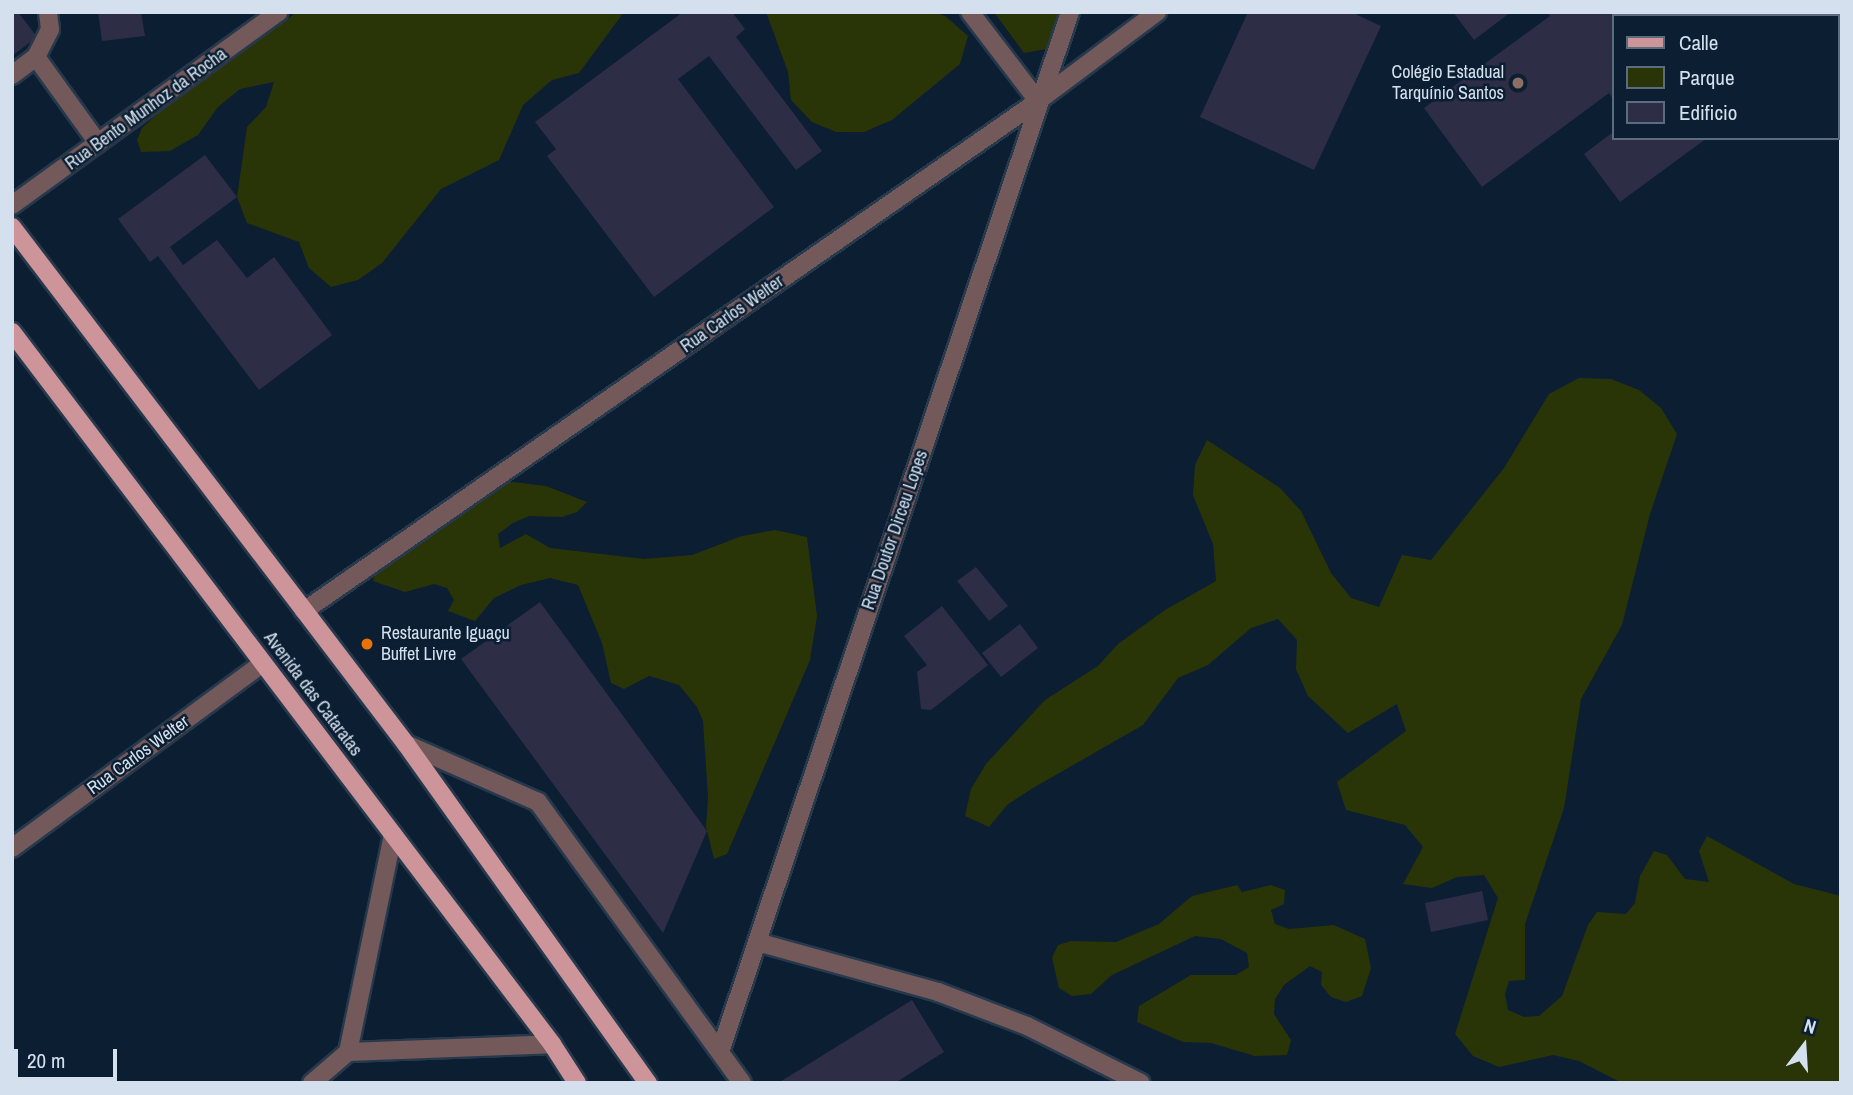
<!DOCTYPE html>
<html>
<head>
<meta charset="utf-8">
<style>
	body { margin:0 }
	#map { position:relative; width:1853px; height:1095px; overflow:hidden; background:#0b1e32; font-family:"Archivo Narrow",sans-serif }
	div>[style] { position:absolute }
	.green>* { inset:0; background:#2a3507 }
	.building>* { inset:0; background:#2e2d46 }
	.roads { filter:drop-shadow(2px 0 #27394c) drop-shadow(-2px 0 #27394c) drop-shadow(0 2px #27394c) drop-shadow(0 -2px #27394c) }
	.lane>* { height:18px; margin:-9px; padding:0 9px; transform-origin:9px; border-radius:9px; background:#74595b }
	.street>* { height:18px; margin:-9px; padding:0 9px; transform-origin:9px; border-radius:9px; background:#74595b }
	.primary>* { height:18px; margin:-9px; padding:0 9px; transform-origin:9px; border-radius:9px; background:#cd949a }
	.dots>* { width:19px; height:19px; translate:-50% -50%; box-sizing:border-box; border:4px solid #0b1e32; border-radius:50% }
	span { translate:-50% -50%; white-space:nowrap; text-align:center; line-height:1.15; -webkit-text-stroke:5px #0b1e32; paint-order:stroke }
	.poi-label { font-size:18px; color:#d4e0ed }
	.right { translate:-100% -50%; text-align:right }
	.left { translate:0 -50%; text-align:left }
	.street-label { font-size:18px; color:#d4e0ed }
	.frame { position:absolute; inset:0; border:14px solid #d4e0ed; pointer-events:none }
	.legend { position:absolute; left:1612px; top:14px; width:228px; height:126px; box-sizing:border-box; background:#0b1e32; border:2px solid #5b6c7d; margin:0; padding:9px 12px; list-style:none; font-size:21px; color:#d4e0ed }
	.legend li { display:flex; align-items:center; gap:14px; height:35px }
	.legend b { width:35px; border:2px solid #5b6c7d }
	.north { position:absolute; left:1769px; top:1011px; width:70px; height:70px; -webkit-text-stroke:5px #0b1e32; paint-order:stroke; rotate:17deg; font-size:19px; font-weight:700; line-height:28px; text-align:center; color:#d4e0ed }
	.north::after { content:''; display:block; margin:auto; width:24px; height:32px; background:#d4e0ed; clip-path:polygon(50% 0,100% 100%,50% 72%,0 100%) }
	.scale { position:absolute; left:14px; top:1049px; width:103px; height:32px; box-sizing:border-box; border:4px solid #d4e0ed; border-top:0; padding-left:9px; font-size:21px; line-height:24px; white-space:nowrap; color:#d4e0ed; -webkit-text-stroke:5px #0b1e32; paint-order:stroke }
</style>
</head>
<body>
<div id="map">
	<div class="green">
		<i style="clip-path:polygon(297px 12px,624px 12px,579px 73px,552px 80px,523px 105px,499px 160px,441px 189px,382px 263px,358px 280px,331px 287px,309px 268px,299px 242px,247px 223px,237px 197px,247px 127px,266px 107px,274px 82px,240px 89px,218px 107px,198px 135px,170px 151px,141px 152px,137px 140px,142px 128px,167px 105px)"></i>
		<i style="clip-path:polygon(766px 12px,932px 12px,945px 16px,968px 36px,960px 64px,892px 120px,864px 132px,836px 132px,812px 122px,791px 100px,788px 72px)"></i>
		<i style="clip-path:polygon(994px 12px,1065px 12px,1052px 48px,1024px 53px)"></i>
		<i style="clip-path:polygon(1579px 378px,1611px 379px,1639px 390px,1661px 408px,1677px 434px,1650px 514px,1622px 625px,1581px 699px,1564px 808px,1525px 924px,1525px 980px,1509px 981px,1505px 994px,1508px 1010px,1524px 1017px,1539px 1016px,1562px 996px,1588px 925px,1597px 912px,1626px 914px,1635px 903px,1640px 876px,1654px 851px,1667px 855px,1685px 879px,1709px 882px,1699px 851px,1707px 836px,1794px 884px,1841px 896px,1841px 1083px,1622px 1083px,1579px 1061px,1553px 1055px,1499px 1067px,1473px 1056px,1455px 1034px,1498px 898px,1484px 875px,1457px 877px,1432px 888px,1403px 884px,1423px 847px,1405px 825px,1346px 810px,1337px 782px,1406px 731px,1397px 704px,1348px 733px,1308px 696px,1296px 669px,1297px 640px,1278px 619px,1251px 628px,1208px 665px,1178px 678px,1143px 725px,1033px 788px,1007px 805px,989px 827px,965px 816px,971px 789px,986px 764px,1045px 700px,1098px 666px,1118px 644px,1165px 610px,1216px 581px,1213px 544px,1193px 495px,1195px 465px,1207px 440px,1280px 488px,1301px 511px,1331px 573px,1351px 598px,1379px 607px,1402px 555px,1431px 560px,1504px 468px,1549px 394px)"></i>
		<i style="clip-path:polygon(513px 482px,546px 486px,587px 502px,577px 512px,562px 517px,529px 516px,513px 523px,498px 534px,500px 548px,526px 534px,550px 548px,644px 559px,692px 555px,742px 536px,775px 530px,807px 537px,817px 616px,810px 660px,727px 854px,714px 859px,706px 827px,708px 797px,703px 721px,697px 707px,679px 685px,663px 680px,649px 676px,624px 689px,611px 683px,602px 643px,578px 585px,550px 578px,521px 585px,494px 598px,475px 621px,448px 611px,454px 600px,447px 588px,434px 584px,405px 592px,373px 581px,376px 569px,422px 535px,452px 521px,497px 484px)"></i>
		<i style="clip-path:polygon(1237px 885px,1242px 892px,1271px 885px,1285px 890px,1284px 904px,1271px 910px,1275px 924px,1289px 929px,1334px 925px,1365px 939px,1371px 968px,1362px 996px,1346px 1002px,1331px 997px,1321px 985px,1322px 972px,1310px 966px,1284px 985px,1275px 999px,1274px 1014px,1291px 1040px,1287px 1055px,1255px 1056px,1211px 1043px,1183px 1042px,1137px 1022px,1139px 1006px,1191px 975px,1236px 975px,1249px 967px,1247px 953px,1221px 939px,1195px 936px,1112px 975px,1091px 994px,1072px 996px,1059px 988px,1052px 958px,1058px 945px,1071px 941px,1116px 942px,1159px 924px,1192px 896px)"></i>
	</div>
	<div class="building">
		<i style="clip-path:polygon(12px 12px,18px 12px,37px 37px,12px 56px)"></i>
		<i style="clip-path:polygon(98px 12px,141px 12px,145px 36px,102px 41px)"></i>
		<i style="clip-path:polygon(683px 12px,732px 12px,745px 29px,736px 37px,822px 151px,796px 170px,709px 56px,678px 79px,774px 207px,654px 297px,547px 156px,556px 149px,535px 122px)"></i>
		<i style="clip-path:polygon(1248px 12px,1351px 12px,1381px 26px,1314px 170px,1200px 117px)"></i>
		<i style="clip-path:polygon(1453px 12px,1511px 12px,1474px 40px)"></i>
		<i style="clip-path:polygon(1547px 12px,1685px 16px,1613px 16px,1613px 99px,1609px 93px,1482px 187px,1424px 108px,1550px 16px)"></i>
		<i style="clip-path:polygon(1738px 12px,1792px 12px,1794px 16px,1733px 16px)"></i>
		<i style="clip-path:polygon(1613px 132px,1613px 138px,1707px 138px,1620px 202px,1584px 154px)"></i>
		<i style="clip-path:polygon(205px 155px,237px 197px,170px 247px,183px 265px,217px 240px,247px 278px,274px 257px,332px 335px,259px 390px,158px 256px,150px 262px,118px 219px)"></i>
		<i style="clip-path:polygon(976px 567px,1008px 606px,989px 621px,957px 581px)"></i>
		<i style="clip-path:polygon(540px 602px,707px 831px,663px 933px,461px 659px)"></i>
		<i style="clip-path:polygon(942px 606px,988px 665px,931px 710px,921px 709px,917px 672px,927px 665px,904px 636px)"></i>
		<i style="clip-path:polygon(1020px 624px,1038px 648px,1001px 677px,982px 653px)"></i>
		<i style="clip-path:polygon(1482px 891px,1488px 920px,1431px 932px,1425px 903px)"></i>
		<i style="clip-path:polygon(912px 1000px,944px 1052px,895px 1083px,778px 1083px)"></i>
	</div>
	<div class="roads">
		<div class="lane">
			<i style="left:36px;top:57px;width:106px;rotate:54.2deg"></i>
			<i style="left:12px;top:75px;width:30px;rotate:-37deg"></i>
			<i style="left:36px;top:57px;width:31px;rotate:-63deg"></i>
			<i style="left:50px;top:29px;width:17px;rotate:-97deg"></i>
			<i style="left:348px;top:1052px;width:204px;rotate:-2.2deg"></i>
			<i style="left:312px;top:1083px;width:48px;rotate:-40.7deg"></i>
			<i style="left:348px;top:1052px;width:222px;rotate:-78.3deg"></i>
		</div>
		<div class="street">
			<i style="left:970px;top:12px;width:112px;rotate:52.6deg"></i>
			<i style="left:12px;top:205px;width:329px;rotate:-35.9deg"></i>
			<i style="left:304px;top:611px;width:894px;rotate:-34.79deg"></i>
			<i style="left:1038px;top:101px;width:149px;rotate:-36.8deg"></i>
			<i style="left:406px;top:744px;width:144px;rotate:23.7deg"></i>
			<i style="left:538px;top:802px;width:347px;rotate:54deg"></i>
			<i style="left:12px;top:848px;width:312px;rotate:-36.4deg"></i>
			<i style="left:757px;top:942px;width:188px;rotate:15.4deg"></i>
			<i style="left:938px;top:992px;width:95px;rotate:20.9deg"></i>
			<i style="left:1027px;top:1026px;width:127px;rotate:26.6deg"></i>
			<i style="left:721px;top:1049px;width:1094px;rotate:-71.4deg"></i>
		</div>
		<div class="primary">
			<i style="left:12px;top:227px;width:650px;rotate:52.69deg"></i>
			<i style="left:406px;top:744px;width:417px;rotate:54.5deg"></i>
			<i style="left:12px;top:332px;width:894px;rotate:52.82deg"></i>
			<i style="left:552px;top:1044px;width:46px;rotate:57.3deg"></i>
		</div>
	</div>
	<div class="dots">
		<i style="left:1518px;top:83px;background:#8d6e63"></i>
		<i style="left:367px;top:644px;background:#e8710a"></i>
	</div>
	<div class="poi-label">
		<span class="right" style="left:1504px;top:83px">Colégio Estadual<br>Tarquínio Santos</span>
		<span class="left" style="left:381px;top:644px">Restaurante Iguaçu<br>Buffet Livre</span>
	</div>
	<div class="street-label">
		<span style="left:146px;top:109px;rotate:-36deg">Rua Bento Munhoz da Rocha</span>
		<span style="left:732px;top:314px;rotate:-35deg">Rua Carlos Welter</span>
		<span style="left:895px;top:530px;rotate:-71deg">Rua Doutor Dirceu Lopes</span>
		<span style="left:313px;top:694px;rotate:53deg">Avenida das Cataratas</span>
		<span style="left:138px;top:755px;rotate:-36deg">Rua Carlos Welter</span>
	</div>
	<div class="frame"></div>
	<ul class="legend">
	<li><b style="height:9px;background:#cd949a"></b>Calle</li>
	<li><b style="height:19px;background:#2a3507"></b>Parque</li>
	<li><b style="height:19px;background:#2e2d46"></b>Edificio</li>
	</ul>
	<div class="north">N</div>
	<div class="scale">20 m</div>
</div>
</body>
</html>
